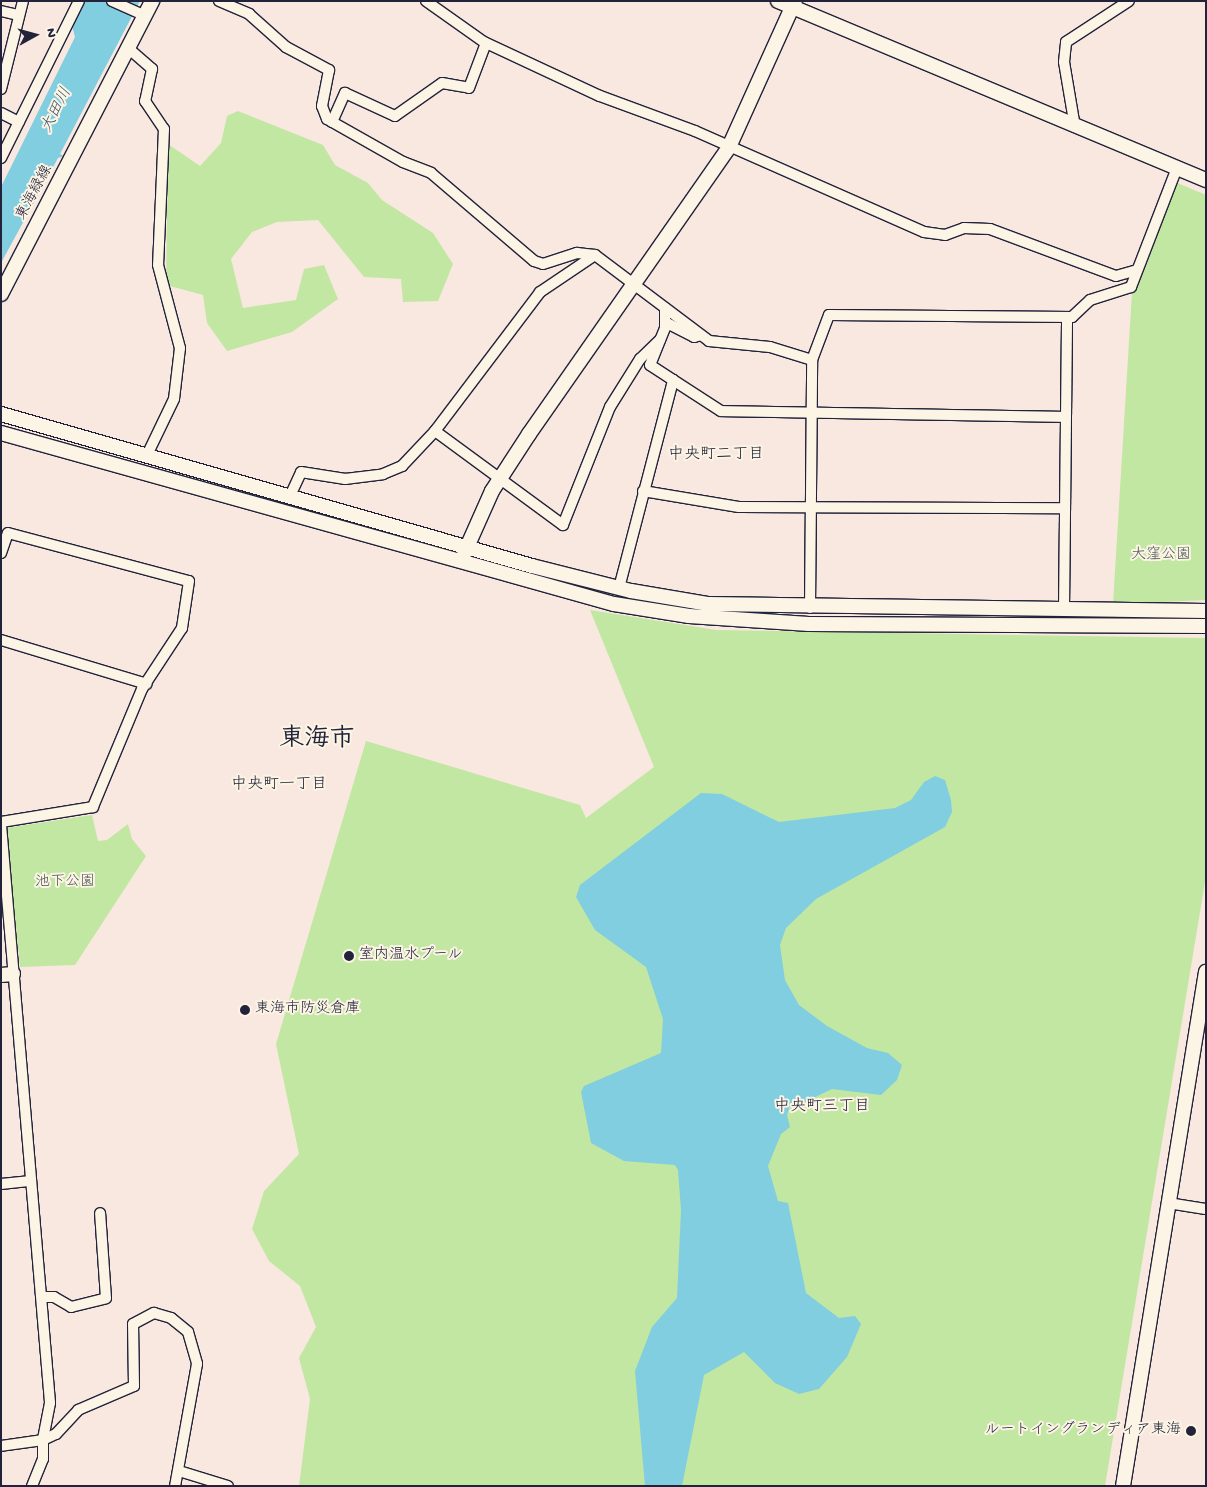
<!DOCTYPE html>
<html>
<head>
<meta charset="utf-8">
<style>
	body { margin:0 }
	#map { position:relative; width:1207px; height:1487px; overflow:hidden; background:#f9e8df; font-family:"Gochi Hand","Klee One",sans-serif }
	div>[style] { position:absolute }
	.green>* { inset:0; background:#c2e7a2 }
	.water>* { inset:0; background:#80cedf }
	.roads { filter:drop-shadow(1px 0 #22223b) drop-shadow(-1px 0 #22223b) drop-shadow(0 1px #22223b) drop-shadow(0 -1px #22223b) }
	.street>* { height:10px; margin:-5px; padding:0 5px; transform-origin:5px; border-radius:5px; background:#fcf5e5 }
	.secondary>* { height:14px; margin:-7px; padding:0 7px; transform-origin:7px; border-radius:7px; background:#fcf5e5 }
	.dots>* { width:14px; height:14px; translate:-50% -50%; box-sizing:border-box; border:2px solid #fcf5e5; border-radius:50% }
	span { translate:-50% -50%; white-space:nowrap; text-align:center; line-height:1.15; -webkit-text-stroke:4px #fcf5e5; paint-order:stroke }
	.street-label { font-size:15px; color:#22223b }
	.park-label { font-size:15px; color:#4a5355 }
	.poi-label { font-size:15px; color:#22223b }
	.left { translate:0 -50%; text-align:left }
	.right { translate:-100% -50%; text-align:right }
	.water-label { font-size:16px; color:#3e566c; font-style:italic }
	.neighbourhood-label { font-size:16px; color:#22223b }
	.town-label { font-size:25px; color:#22223b; font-weight:700 }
	.frame { position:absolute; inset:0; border:2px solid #22223b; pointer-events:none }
	.north { position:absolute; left:10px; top:10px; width:50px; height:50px; -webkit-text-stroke:4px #fcf5e5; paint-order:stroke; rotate:83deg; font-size:14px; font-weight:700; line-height:20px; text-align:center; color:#22223b }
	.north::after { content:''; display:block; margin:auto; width:18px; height:22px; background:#22223b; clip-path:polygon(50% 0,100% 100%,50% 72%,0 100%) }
</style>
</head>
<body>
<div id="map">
	<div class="green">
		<i style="clip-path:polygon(238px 111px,323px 145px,335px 165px,368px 183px,382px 200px,433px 233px,453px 264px,438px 301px,403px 302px,401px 279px,364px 277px,318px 220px,277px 222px,252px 232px,231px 259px,243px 308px,296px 300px,304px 269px,324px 265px,338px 299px,292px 332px,227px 351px,207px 323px,203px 295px,166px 285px,168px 144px,200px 166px,221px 143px,227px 116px)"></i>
		<i style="clip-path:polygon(1175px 182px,1206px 195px,1206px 600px,1113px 604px,1132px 292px)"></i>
		<i style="clip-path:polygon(590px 610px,716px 630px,1206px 638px,1206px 876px,1105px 1486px,299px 1486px,310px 1399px,299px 1358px,316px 1327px,300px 1286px,269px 1261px,252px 1229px,264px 1191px,299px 1154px,276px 1044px,366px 741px,580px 805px,586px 818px,654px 767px)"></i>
		<i style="clip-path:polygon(92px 815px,98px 841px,107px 840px,128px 824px,132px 839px,146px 856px,75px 965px,20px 967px,6px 828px)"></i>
	</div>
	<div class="water">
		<i style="clip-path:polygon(84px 1px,140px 1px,60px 154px,64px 156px,58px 158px,1px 263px,1px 187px,75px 37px,72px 26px)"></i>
		<i style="clip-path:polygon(935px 776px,945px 780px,951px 800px,952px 812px,945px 827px,816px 899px,786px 928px,780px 945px,785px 980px,799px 1005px,827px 1026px,867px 1048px,888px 1053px,902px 1065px,897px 1080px,881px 1095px,832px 1089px,803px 1103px,791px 1103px,787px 1115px,790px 1127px,781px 1134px,768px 1166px,778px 1201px,788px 1203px,806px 1293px,839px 1318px,855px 1316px,861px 1324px,847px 1357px,819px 1389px,799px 1394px,775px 1383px,744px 1352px,704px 1375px,682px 1486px,645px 1486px,635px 1371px,652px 1327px,677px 1298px,681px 1210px,678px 1170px,675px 1165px,624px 1161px,591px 1143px,581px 1092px,584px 1086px,661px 1053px,663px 1019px,646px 967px,595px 930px,576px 897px,580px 885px,701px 793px,722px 794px,779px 822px,895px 808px,911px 800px,924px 782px)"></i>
	</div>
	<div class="roads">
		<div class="street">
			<i style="left:112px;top:1px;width:35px;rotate:24deg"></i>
			<i style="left:219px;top:1px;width:33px;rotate:23deg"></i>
			<i style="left:249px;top:14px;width:50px;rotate:41.7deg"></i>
			<i style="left:286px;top:47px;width:49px;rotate:28.1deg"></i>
			<i style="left:329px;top:70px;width:37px;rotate:101deg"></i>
			<i style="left:322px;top:106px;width:14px;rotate:69deg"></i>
			<i style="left:327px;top:119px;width:87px;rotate:29.5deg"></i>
			<i style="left:403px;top:162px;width:30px;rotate:21deg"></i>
			<i style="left:431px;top:173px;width:135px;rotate:40.5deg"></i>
			<i style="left:534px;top:261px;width:9px;rotate:18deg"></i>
			<i style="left:543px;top:264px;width:36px;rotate:-18deg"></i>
			<i style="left:577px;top:253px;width:18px;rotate:6deg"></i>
			<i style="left:595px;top:255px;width:143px;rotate:37deg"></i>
			<i style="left:709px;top:341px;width:61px;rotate:5.6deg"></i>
			<i style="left:770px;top:347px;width:44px;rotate:17.2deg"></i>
			<i style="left:426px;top:1px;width:71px;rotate:35.3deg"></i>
			<i style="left:484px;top:42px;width:128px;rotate:25deg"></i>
			<i style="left:600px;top:96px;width:101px;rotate:20.2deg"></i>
			<i style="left:695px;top:131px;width:250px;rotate:23.8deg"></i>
			<i style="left:924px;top:232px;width:21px;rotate:8deg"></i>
			<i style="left:945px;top:235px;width:20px;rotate:-20deg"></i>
			<i style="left:964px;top:228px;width:26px;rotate:2deg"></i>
			<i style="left:990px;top:229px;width:134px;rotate:20.5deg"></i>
			<i style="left:1116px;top:276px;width:22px;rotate:-16deg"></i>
			<i style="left:1px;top:11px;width:18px;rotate:13deg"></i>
			<i style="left:128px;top:48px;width:32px;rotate:41deg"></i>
			<i style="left:152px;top:69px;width:33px;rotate:102deg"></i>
			<i style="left:145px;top:101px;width:34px;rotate:56deg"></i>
			<i style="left:164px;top:129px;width:136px;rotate:92.5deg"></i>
			<i style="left:158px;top:265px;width:86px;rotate:75.2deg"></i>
			<i style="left:180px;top:348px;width:51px;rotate:96.7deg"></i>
			<i style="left:174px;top:399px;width:62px;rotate:115.7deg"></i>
			<i style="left:1px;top:89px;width:91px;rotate:-76deg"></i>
			<i style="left:1px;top:113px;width:20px;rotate:27deg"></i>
			<i style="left:332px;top:122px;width:32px;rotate:-66deg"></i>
			<i style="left:345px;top:93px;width:55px;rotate:24.7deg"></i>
			<i style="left:395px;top:116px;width:57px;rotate:-35.1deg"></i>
			<i style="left:442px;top:83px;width:27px;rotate:10deg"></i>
			<i style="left:469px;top:88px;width:48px;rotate:-69.3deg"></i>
			<i style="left:1075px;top:127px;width:66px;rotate:-99.6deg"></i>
			<i style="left:1064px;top:62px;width:20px;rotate:-84deg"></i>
			<i style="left:1066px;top:42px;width:75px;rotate:-33.1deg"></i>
			<i style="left:1px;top:158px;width:175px;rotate:-63.6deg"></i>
			<i style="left:665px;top:308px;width:20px;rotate:90deg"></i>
			<i style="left:665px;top:328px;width:40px;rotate:112deg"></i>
			<i style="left:650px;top:365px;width:27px;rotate:33deg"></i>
			<i style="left:665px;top:322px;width:33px;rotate:27deg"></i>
			<i style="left:694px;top:337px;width:7px;rotate:-16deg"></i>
			<i style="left:435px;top:431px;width:159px;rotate:36.3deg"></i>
			<i style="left:563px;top:525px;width:127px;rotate:-68.3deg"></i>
			<i style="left:610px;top:407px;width:57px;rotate:-58deg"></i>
			<i style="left:640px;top:359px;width:28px;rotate:-44deg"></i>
			<i style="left:643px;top:491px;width:97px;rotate:9.5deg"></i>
			<i style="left:739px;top:507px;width:326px;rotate:0.2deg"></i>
			<i style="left:290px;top:496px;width:26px;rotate:-65deg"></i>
			<i style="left:301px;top:472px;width:45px;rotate:9deg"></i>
			<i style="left:345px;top:479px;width:38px;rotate:-7deg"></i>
			<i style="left:383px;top:474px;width:21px;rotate:-23deg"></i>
			<i style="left:402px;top:466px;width:48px;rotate:-46.7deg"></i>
			<i style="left:435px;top:431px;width:174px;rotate:-52.9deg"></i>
			<i style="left:540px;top:292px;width:66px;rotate:-33.9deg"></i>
			<i style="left:1px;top:553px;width:21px;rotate:-71deg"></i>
			<i style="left:8px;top:533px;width:187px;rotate:14.9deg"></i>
			<i style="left:189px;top:581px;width:48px;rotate:98.5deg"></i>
			<i style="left:182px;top:628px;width:73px;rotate:123.3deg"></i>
			<i style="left:142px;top:689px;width:128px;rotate:112.6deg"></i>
			<i style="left:93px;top:807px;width:93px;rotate:170.7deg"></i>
			<i style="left:619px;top:588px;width:215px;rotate:-75.4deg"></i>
			<i style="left:673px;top:380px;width:57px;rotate:32.9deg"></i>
			<i style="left:721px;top:411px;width:344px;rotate:1deg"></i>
			<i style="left:810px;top:608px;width:248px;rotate:-89.5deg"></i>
			<i style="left:812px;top:360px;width:48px;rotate:-69.3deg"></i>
			<i style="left:829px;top:315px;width:243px;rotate:0.5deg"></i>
			<i style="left:1072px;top:317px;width:25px;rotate:-43deg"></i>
			<i style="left:1090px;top:300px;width:43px;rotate:-17.6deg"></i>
			<i style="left:1131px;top:287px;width:128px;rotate:-68.9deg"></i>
			<i style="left:1064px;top:609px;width:291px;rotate:-89.4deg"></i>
			<i style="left:1px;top:640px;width:152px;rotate:16.8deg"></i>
			<i style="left:1px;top:825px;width:580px;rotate:85.15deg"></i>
			<i style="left:50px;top:1403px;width:38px;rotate:101deg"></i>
			<i style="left:43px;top:1440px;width:42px;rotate:171.9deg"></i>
			<i style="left:1px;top:1184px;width:30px;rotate:-6deg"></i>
			<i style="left:1168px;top:1203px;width:38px;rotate:9deg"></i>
			<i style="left:42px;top:1297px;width:12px"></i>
			<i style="left:54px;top:1297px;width:20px;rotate:30deg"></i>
			<i style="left:71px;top:1307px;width:36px;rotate:-14deg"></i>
			<i style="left:106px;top:1298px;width:85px;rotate:-94deg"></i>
			<i style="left:179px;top:1471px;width:51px;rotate:17deg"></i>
			<i style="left:32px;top:1486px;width:29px;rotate:-68deg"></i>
			<i style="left:43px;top:1459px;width:19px;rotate:-90deg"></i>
			<i style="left:43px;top:1440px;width:14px;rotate:-25deg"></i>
			<i style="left:56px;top:1434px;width:33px;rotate:-47deg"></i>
			<i style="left:78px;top:1410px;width:61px;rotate:-23.2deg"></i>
			<i style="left:134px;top:1386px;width:62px;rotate:-90.9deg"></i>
			<i style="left:133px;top:1324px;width:24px;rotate:-28deg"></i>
			<i style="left:154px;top:1313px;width:18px;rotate:16deg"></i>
			<i style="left:171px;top:1318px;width:22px;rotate:39deg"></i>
			<i style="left:188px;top:1332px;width:33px;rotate:74deg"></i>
			<i style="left:197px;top:1364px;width:124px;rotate:100.2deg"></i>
		</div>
		<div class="secondary">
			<i style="left:778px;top:1px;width:464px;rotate:22.7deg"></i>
			<i style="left:1px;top:294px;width:330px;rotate:-62.7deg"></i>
			<i style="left:1px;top:414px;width:552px;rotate:15.97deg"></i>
			<i style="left:532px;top:566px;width:102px;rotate:14.2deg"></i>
			<i style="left:631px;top:591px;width:79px;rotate:9.5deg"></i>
			<i style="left:709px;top:604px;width:497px;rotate:0.8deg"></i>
			<i style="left:1px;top:433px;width:636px;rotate:15.59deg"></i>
			<i style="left:614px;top:604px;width:76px;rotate:9.1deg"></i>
			<i style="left:689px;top:616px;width:120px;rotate:3.8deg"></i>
			<i style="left:809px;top:624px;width:397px;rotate:0.3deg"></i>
			<i style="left:464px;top:554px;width:69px;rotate:-66deg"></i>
			<i style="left:492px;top:491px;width:68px;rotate:-57deg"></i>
			<i style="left:529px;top:434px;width:350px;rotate:-55.1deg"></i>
			<i style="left:729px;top:147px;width:160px;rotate:-65.7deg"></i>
			<i style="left:1px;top:975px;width:12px;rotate:-5deg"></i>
			<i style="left:1123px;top:1486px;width:521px;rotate:-80.83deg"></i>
		</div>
	</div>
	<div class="dots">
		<i style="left:349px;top:956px;background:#22223b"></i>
		<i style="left:245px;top:1010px;background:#22223b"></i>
		<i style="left:1191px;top:1431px;background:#22223b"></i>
	</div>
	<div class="street-label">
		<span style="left:35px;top:193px;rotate:-62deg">東海緑線</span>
	</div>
	<div class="park-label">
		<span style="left:1161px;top:556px">大窪公園</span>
		<span style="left:65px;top:883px">池下公園</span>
	</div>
	<div class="poi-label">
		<span class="left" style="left:359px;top:956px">室内温水プール</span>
		<span class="left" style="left:255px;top:1010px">東海市防災倉庫</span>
		<span class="right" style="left:1181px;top:1431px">ルートイングランディア東海</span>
	</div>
	<div class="water-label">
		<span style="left:58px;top:111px;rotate:-63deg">大田川</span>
	</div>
	<div class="neighbourhood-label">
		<span style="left:716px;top:456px">中央町二丁目</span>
		<span style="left:279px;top:786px">中央町一丁目</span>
		<span style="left:822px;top:1108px">中央町三丁目</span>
	</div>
	<div class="town-label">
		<span style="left:317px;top:741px">東海市</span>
	</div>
	<div class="frame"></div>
	<div class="north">N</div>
</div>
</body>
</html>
